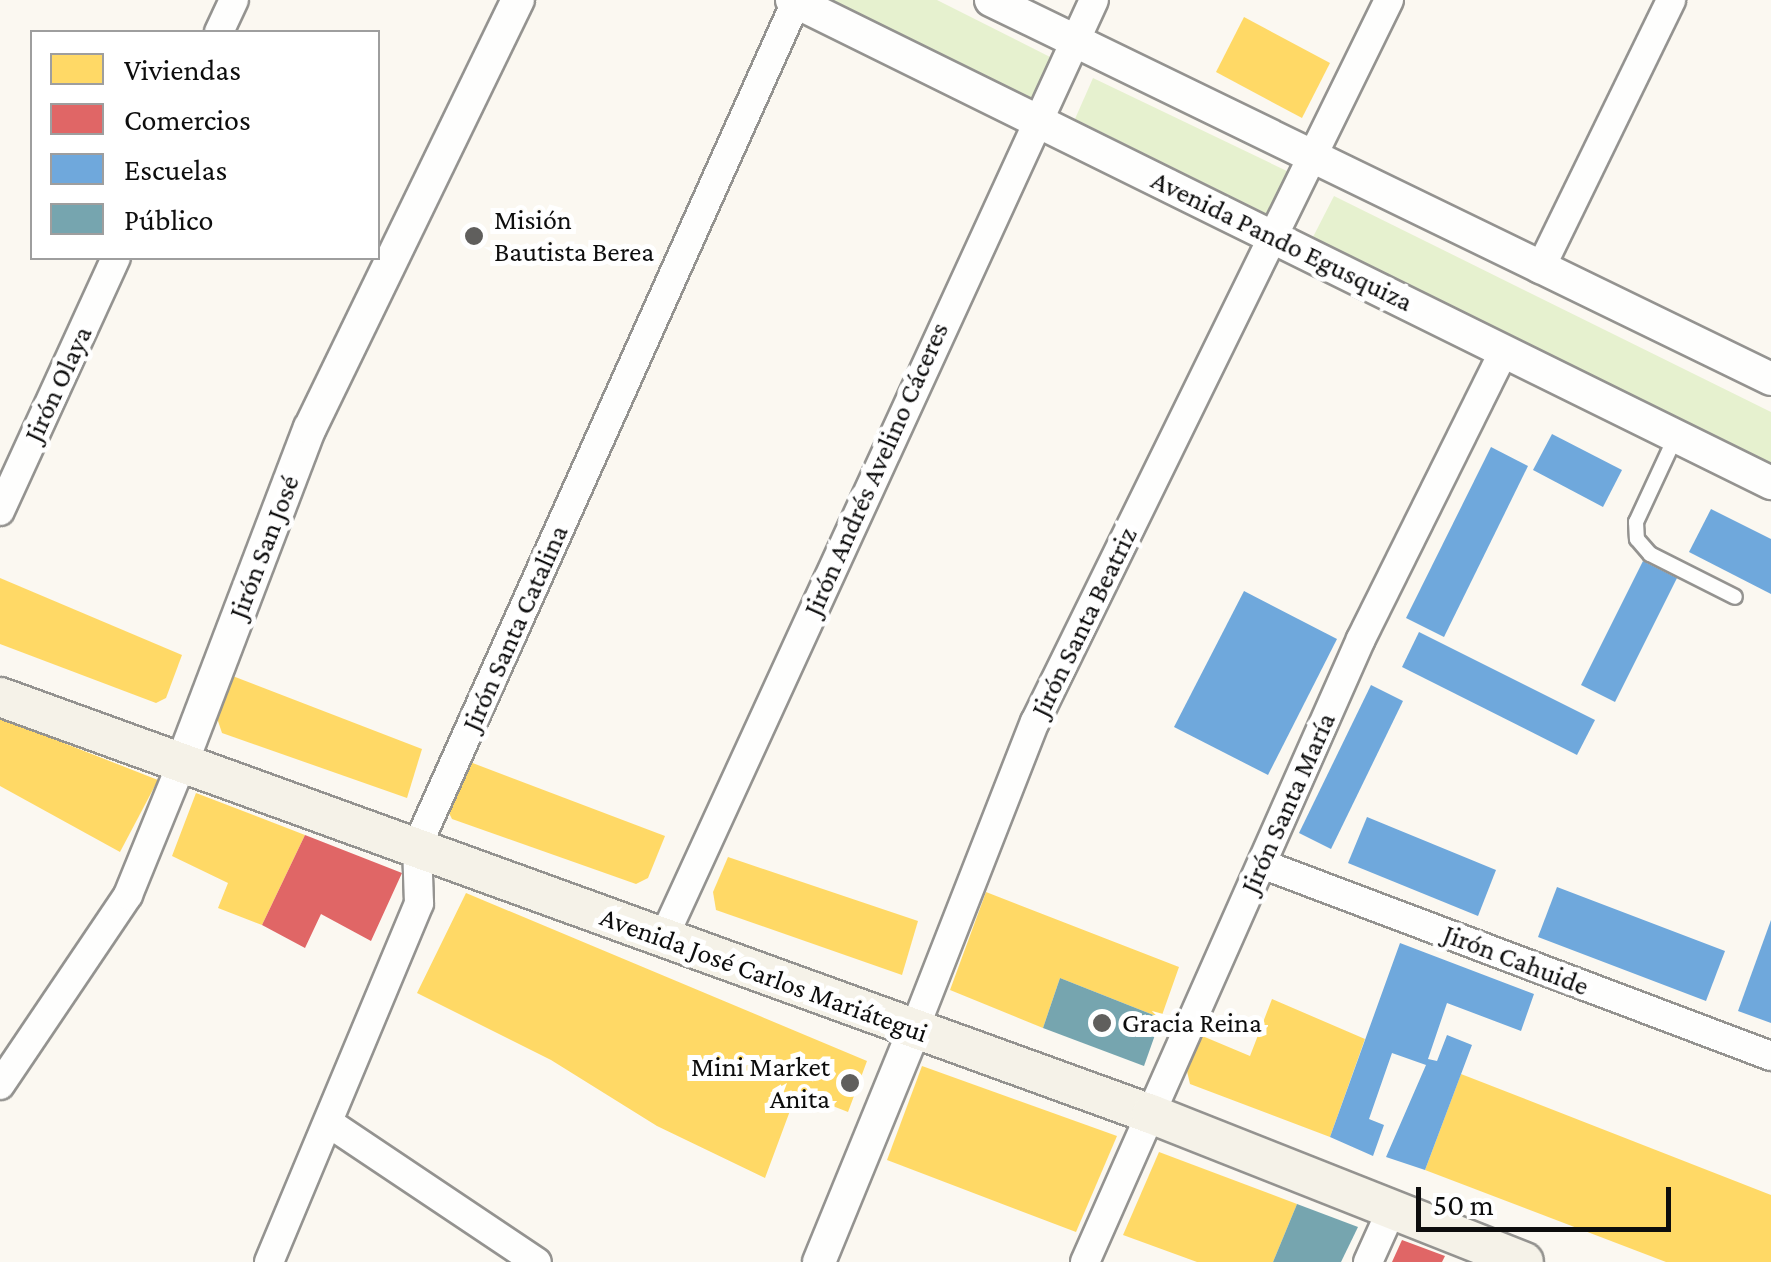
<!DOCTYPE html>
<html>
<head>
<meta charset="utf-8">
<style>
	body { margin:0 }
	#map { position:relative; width:1771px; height:1262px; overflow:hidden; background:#fbf8f1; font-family:"Crimson Pro",serif }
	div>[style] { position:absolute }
	.green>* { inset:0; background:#e6f1cf }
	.homes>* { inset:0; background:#ffd966 }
	.shops>* { inset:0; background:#e06666 }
	.schools>* { inset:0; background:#6fa8dc }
	.public>* { inset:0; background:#76a5af }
	.roads { filter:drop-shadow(2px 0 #949390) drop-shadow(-2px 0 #949390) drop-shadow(0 2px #949390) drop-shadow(0 -2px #949390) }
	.service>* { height:14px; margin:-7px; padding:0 7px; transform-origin:7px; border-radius:7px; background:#fefefd }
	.minor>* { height:28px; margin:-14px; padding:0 14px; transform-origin:14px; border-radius:14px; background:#fefefd }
	.tertiary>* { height:32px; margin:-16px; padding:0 16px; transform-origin:16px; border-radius:16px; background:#fefefd }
	.secondary>* { height:38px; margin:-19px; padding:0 19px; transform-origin:19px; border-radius:19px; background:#f5f2e8 }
	.dots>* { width:28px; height:28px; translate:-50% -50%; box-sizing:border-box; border:5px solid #fff; border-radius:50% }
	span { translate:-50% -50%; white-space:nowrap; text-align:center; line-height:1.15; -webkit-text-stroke:10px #fff; paint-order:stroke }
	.poi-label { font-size:28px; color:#0d0d0d }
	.left { translate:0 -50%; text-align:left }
	.right { translate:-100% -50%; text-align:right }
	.street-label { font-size:28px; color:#0d0d0d }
	.legend { position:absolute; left:30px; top:30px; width:350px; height:230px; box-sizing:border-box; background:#fff; border:2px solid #9e9e9e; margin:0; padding:12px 18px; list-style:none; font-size:30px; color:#0d0d0d }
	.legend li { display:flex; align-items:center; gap:20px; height:50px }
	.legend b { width:50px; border:2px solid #9e9e9e }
	.scale { position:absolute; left:1416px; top:1187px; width:255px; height:45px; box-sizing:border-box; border:5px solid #0d0d0d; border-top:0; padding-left:12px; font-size:30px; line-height:35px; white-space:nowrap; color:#0d0d0d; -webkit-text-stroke:8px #fff; paint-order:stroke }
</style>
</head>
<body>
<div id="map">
	<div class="green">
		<i style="clip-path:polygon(828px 0,937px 0,1056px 60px,1036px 102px)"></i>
		<i style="clip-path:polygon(1093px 78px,1289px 172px,1269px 215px,1075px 119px)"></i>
		<i style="clip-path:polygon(1334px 196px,1771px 412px,1771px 466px,1313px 237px)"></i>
	</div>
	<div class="homes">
		<i style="clip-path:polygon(1244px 17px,1330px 63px,1302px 118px,1216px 72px)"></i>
		<i style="clip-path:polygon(0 578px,182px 655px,166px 698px,156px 703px,0 644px)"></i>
		<i style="clip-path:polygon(230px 675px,422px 749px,407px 798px,222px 733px,216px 715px)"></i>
		<i style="clip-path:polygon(0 718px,158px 780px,120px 852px,0 786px)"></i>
		<i style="clip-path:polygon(462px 759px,665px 836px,648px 878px,636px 884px,452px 819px,444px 803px)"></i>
		<i style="clip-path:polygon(196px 793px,305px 835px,262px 925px,218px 908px,228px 883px,172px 856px)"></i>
		<i style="clip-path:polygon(728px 857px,918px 921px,902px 975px,716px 910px,713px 892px)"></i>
		<i style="clip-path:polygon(986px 892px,1179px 967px,1161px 1018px,1060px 978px,1043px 1028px,950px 990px)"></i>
		<i style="clip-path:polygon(466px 893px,867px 1061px,848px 1112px,797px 1092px,765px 1178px,657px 1126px,551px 1060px,417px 993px)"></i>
		<i style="clip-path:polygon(1272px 999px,1365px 1039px,1330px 1137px,1190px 1084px,1186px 1067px,1200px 1035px,1250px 1056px)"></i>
		<i style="clip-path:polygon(922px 1066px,1117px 1136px,1076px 1232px,887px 1160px)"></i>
		<i style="clip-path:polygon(1461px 1074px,1771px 1195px,1771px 1262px,1666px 1262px,1425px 1170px)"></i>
		<i style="clip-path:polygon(1159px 1152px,1297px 1204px,1273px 1262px,1197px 1262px,1123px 1235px)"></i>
	</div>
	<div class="shops">
		<i style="clip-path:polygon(305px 835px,402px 873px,371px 941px,321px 914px,305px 948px,262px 925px)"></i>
		<i style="clip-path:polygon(1402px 1240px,1445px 1256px,1442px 1262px,1392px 1262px)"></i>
	</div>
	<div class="schools">
		<i style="clip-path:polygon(1552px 434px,1622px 470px,1603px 507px,1533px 470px)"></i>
		<i style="clip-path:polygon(1491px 447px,1528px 466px,1444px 637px,1406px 618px)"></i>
		<i style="clip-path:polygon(1711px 509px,1771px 539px,1771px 594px,1689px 552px)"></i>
		<i style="clip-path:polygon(1643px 561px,1677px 578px,1615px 702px,1581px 685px)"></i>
		<i style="clip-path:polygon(1244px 591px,1337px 639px,1268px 775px,1174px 727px)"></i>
		<i style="clip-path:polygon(1419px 632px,1595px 720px,1577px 755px,1402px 667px)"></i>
		<i style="clip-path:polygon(1371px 685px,1403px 701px,1331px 849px,1299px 833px)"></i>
		<i style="clip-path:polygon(1367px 817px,1496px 870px,1478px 916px,1348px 863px)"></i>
		<i style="clip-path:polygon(1557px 887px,1725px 951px,1706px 1001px,1538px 937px)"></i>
		<i style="clip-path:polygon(1771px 920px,1771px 1023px,1738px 1011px)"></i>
		<i style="clip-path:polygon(1400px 943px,1534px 994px,1521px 1031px,1447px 1003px,1428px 1059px,1437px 1061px,1447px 1035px,1472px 1045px,1425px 1170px,1386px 1157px,1426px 1065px,1392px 1053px,1369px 1119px,1384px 1125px,1373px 1156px,1330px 1137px)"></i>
	</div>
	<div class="public">
		<i style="clip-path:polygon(1060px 978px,1161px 1018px,1144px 1066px,1043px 1028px)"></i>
		<i style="clip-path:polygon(1297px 1204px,1358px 1227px,1341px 1262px,1273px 1262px)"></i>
	</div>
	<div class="roads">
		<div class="service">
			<i style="left:1676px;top:436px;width:95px;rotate:114.9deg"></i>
			<i style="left:1636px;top:522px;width:17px;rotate:87deg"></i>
			<i style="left:1637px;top:539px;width:20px;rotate:49deg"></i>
			<i style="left:1650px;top:554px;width:95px;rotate:26.8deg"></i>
		</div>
		<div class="minor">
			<i style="left:219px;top:32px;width:35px;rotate:-65deg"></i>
			<i style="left:1540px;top:269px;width:299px;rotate:-64deg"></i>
			<i style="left:0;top:511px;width:278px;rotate:-65.4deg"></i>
			<i style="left:1262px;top:864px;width:544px;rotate:20.67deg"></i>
			<i style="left:662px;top:941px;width:1035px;rotate:-65.34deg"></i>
			<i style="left:914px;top:1030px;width:331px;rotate:-68.6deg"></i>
			<i style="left:1035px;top:722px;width:804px;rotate:-63.88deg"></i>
			<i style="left:0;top:1085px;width:229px;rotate:-56deg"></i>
			<i style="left:128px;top:895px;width:140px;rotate:-67.8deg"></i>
			<i style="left:329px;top:1123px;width:250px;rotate:33.8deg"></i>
			<i style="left:269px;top:1262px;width:389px;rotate:-67.3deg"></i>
			<i style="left:419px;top:903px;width:57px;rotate:-92deg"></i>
			<i style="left:417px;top:846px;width:925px;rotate:-65.82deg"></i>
			<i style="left:1085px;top:1262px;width:681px;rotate:-66.11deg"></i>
			<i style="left:1361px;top:639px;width:322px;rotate:-63.6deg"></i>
			<i style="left:1368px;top:1262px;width:56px;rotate:-65.7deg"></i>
		</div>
		<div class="tertiary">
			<i style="left:792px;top:0;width:1092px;rotate:26.26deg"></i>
			<i style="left:991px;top:0;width:867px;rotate:25.91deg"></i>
			<i style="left:181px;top:765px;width:361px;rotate:-69.1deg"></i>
			<i style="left:310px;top:428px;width:476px;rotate:-64.1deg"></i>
			<i style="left:819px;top:1262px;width:251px;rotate:-67.7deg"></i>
		</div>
		<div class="secondary">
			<i style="left:0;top:697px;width:1224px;rotate:19.92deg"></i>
			<i style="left:1151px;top:1114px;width:401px;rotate:21.6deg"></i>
		</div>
	</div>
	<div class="dots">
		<i style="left:474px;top:236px;background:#605f5d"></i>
		<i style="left:1102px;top:1023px;background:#605f5d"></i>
		<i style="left:850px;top:1083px;background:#605f5d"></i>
	</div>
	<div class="poi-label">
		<span class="left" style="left:494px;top:236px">Misión<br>Bautista Berea</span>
		<span class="left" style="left:1122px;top:1023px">Gracia Reina</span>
		<span class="right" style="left:830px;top:1083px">Mini Market<br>Anita</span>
	</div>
	<div class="street-label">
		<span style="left:1282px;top:241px;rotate:26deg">Avenida Pando Egusquiza</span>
		<span style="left:58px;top:384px;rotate:-65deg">Jirón Olaya</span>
		<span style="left:876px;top:469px;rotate:-66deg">Jirón Andrés Avelino Cáceres</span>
		<span style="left:264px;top:547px;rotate:-69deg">Jirón San José</span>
		<span style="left:1084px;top:622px;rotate:-64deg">Jirón Santa Beatriz</span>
		<span style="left:515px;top:628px;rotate:-66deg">Jirón Santa Catalina</span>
		<span style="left:1288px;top:803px;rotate:-66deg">Jirón Santa María</span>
		<span style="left:1516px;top:960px;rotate:21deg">Jirón Cahuide</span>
		<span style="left:764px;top:975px;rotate:20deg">Avenida José Carlos Mariátegui</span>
	</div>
	<ul class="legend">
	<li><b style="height:28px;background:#ffd966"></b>Viviendas</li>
	<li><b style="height:28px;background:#e06666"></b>Comercios</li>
	<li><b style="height:28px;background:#6fa8dc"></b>Escuelas</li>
	<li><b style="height:28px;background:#76a5af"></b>Público</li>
	</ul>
	<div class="scale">50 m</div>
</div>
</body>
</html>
